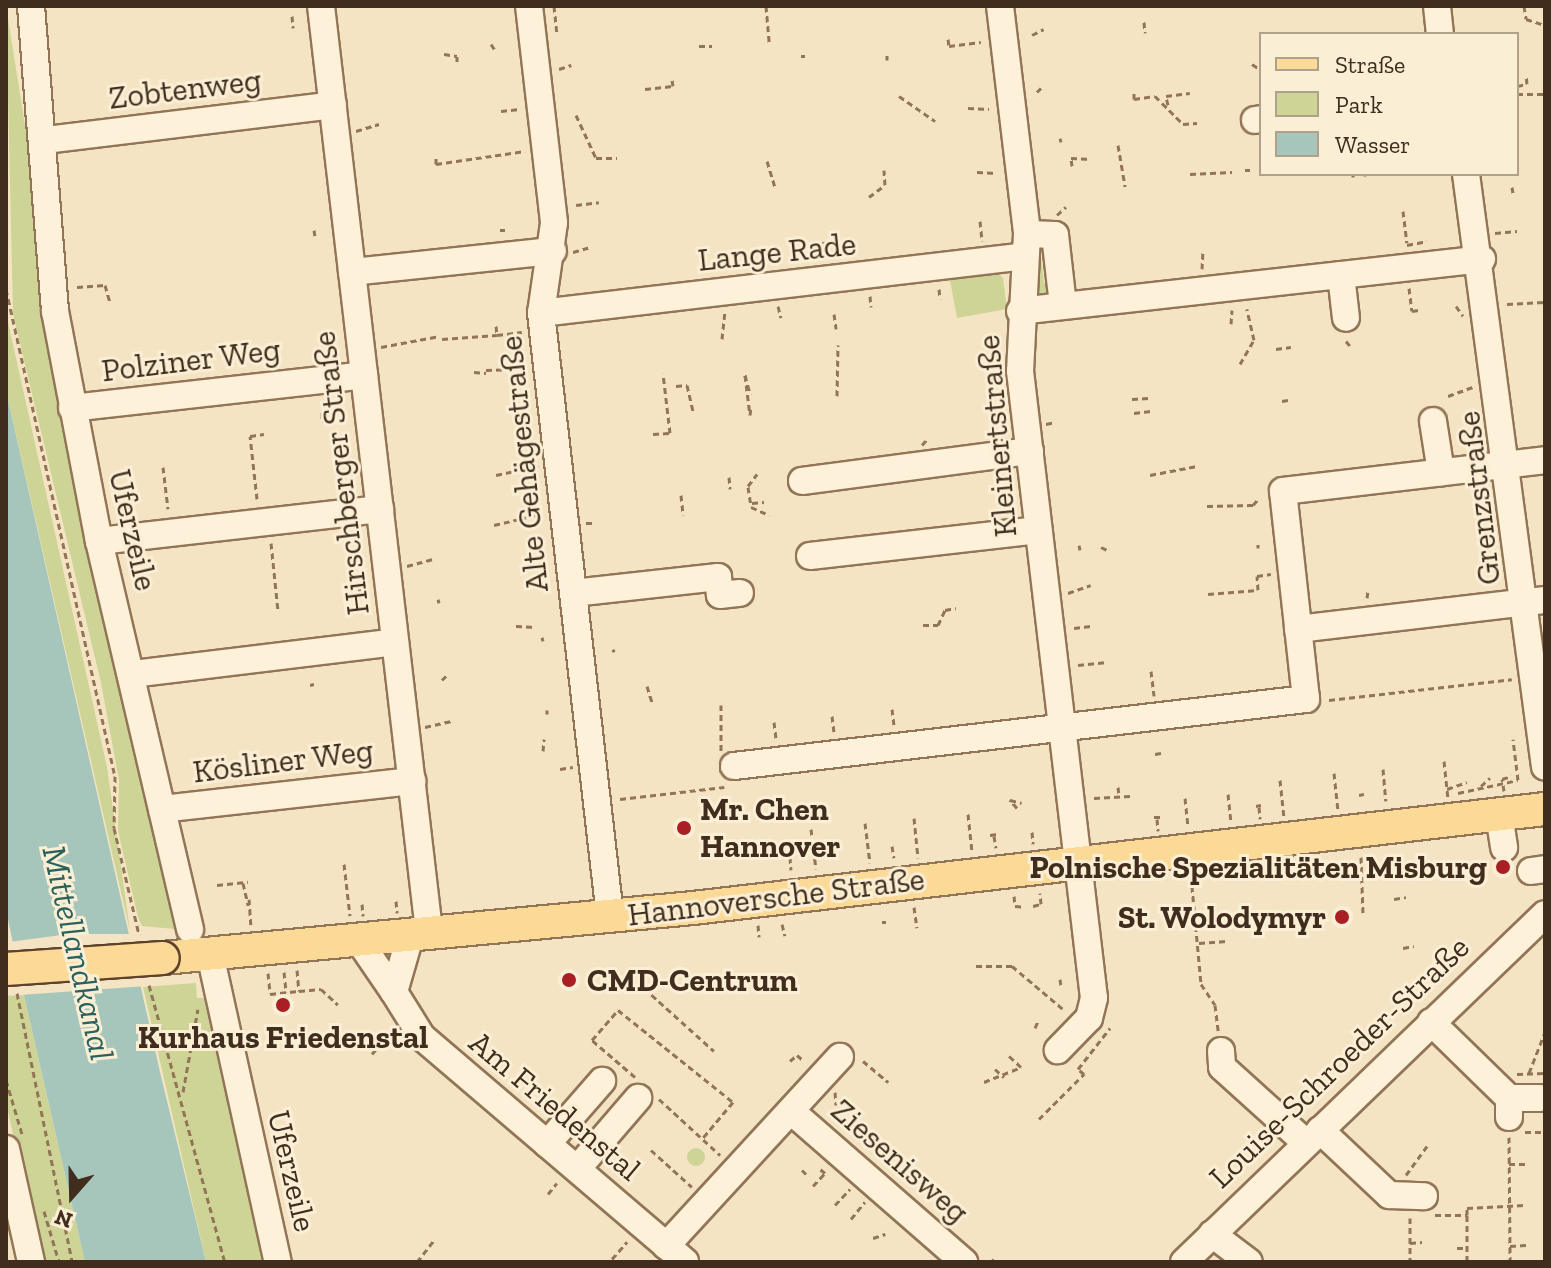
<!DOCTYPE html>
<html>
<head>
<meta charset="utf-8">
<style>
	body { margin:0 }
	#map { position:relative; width:1551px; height:1268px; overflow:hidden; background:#f4e4c4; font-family:"Zilla Slab",serif }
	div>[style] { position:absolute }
	.green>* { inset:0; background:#ced496 }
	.round { border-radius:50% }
	.water>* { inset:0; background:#a6c6bc }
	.pier>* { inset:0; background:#f4e4c4 }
	.path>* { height:3px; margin-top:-1.5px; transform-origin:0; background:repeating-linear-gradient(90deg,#927557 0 6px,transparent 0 10px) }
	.roads { filter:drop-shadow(2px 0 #927557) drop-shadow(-2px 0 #927557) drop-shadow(0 2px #927557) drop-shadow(0 -2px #927557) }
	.minor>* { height:26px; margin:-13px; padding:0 13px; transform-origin:13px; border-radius:13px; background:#fdf1d9 }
	.major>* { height:32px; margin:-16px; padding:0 16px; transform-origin:16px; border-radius:16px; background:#fbda97 }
	.bridges { filter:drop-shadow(2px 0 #5f422c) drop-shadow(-2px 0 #5f422c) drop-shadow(0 2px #5f422c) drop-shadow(0 -2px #5f422c) }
	.major-bridge>* { height:32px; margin:-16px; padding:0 16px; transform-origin:16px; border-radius:16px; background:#fbda97 }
	.dots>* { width:22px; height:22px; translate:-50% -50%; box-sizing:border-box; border:4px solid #faeed5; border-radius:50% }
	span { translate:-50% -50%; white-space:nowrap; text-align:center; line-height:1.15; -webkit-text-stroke:6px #faeed5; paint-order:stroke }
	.street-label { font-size:32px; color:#402d1d }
	.poi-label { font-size:32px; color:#402d1d; font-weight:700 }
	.left { translate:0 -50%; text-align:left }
	.right { translate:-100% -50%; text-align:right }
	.water-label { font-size:34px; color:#2a615c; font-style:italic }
	.frame { position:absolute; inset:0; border:8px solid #402d1d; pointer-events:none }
	.legend { position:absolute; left:1259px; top:32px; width:260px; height:144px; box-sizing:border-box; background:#faeed5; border:2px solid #b0a18b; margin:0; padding:10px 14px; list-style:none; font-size:24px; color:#402d1d }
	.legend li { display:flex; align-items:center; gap:16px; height:40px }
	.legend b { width:40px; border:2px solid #b0a18b }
	.north { position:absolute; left:32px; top:1156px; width:80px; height:80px; -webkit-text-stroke:6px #faeed5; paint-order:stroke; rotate:200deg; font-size:22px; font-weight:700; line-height:32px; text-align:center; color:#402d1d }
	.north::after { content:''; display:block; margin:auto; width:28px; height:36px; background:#402d1d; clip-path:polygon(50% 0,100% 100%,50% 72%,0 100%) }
</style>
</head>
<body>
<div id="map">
	<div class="green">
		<i style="clip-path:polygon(6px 6px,89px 527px,182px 927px,175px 929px,142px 926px,138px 917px,118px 831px,119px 780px,101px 683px,13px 314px)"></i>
		<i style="clip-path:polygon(1039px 239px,1044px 283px,1059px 292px,1048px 298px,1032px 288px)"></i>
		<i style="clip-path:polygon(992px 268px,1003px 278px,1007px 309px,957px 318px,949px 275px)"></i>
		<i style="clip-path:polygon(6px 313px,107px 767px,130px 931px,6px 391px)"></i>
		<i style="clip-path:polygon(196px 983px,197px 998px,208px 998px,271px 1262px,206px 1262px,143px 987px)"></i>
		<i style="clip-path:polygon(24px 995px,85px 1262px,42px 1262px,6px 1103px,6px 996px)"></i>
		<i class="round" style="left:687px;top:1148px;width:18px;height:18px"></i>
	</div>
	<div class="water">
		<i style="clip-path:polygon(6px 391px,160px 1072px,206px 1262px,85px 1262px,24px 995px,6px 910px)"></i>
	</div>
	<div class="pier">
		<i style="clip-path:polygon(69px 934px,135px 934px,147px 986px,20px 995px,9px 942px)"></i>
	</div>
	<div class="path">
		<i style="left:554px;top:6px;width:27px;rotate:84deg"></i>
		<i style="left:628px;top:6px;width:1px;rotate:45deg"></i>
		<i style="left:766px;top:6px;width:37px;rotate:85deg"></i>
		<i style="left:1524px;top:6px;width:13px;rotate:81deg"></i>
		<i style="left:1526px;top:19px;width:20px;rotate:18deg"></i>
		<i style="left:292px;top:16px;width:12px;rotate:85deg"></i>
		<i style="left:1144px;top:22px;width:11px;rotate:85deg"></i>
		<i style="left:1032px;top:35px;width:13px;rotate:-27deg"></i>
		<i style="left:948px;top:39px;width:7px;rotate:82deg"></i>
		<i style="left:949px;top:46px;width:32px;rotate:-7deg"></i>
		<i style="left:491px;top:44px;width:7px;rotate:56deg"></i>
		<i style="left:699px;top:46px;width:13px"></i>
		<i style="left:444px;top:54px;width:13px;rotate:9deg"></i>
		<i style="left:457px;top:56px;width:7px;rotate:90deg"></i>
		<i style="left:887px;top:55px;width:5px;rotate:90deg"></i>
		<i style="left:801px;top:56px;width:4px"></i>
		<i style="left:1252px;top:64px;width:11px;rotate:34deg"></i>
		<i style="left:559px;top:69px;width:13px;rotate:-18deg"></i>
		<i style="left:1517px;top:86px;width:10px;rotate:-11deg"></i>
		<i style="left:1527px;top:84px;width:9px;rotate:-96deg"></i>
		<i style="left:645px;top:89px;width:28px;rotate:-6deg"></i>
		<i style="left:673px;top:86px;width:6px;rotate:-99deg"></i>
		<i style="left:1037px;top:92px;width:7px;rotate:-45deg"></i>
		<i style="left:1134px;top:93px;width:6px;rotate:90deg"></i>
		<i style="left:1134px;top:99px;width:21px;rotate:-8deg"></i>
		<i style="left:1155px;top:96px;width:40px;rotate:45deg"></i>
		<i style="left:1183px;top:124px;width:14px;rotate:-4deg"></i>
		<i style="left:1517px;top:94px;width:28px"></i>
		<i style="left:899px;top:96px;width:44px;rotate:34.8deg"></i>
		<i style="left:1168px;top:105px;width:9px;rotate:-103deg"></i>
		<i style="left:1166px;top:96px;width:24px;rotate:-7deg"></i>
		<i style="left:968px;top:108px;width:21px;rotate:3deg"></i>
		<i style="left:501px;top:111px;width:19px;rotate:-6deg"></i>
		<i style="left:576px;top:115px;width:47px;rotate:65.1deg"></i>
		<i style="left:596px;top:158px;width:21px"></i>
		<i style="left:356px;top:131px;width:24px;rotate:-17deg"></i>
		<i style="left:1060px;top:138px;width:4px;rotate:76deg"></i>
		<i style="left:1118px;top:145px;width:42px;rotate:80.3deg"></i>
		<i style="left:6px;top:153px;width:109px;rotate:90deg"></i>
		<i style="left:436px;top:158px;width:6px;rotate:90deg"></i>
		<i style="left:436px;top:164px;width:90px;rotate:-8.3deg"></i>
		<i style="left:767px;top:161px;width:28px;rotate:73deg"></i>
		<i style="left:1072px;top:166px;width:8px;rotate:-97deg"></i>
		<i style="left:1071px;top:158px;width:20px;rotate:3deg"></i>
		<i style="left:1245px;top:170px;width:5px"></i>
		<i style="left:977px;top:172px;width:19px;rotate:3deg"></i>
		<i style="left:1190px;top:174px;width:42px;rotate:-2.7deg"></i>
		<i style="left:1353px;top:174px;width:3px;rotate:90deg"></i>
		<i style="left:1365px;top:174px;width:2px;rotate:90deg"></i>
		<i style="left:1512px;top:187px;width:6px;rotate:81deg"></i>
		<i style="left:869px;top:197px;width:20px;rotate:-37deg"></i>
		<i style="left:885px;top:185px;width:15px;rotate:-94deg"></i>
		<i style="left:576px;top:205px;width:23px;rotate:-7deg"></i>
		<i style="left:1403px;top:211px;width:32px;rotate:83deg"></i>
		<i style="left:1057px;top:215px;width:12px;rotate:-42deg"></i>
		<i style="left:980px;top:221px;width:20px;rotate:84deg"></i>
		<i style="left:314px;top:230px;width:6px;rotate:81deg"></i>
		<i style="left:500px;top:230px;width:5px"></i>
		<i style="left:1495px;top:233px;width:22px;rotate:-5deg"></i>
		<i style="left:822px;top:243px;width:11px;rotate:-5deg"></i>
		<i style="left:1407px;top:245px;width:20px;rotate:-11deg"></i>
		<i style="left:573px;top:252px;width:19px;rotate:-16deg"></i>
		<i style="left:1202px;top:269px;width:19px;rotate:-87deg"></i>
		<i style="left:77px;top:287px;width:28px;rotate:-4deg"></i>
		<i style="left:105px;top:285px;width:18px;rotate:74deg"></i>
		<i style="left:1409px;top:288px;width:23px;rotate:83deg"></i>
		<i style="left:1412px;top:311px;width:7px;rotate:-8deg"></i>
		<i style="left:6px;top:289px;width:499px;rotate:77.4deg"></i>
		<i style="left:115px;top:776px;width:52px;rotate:91.1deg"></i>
		<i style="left:114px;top:828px;width:110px;rotate:76.8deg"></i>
		<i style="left:939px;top:289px;width:10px;rotate:84deg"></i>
		<i style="left:870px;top:296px;width:11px;rotate:85deg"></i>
		<i style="left:1507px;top:304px;width:38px;rotate:-3deg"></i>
		<i style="left:778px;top:306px;width:12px;rotate:76deg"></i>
		<i style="left:1456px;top:306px;width:12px;rotate:55deg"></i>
		<i style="left:834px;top:314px;width:15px;rotate:82deg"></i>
		<i style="left:1231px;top:324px;width:14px;rotate:-86deg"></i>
		<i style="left:496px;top:326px;width:9px;rotate:84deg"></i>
		<i style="left:497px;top:335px;width:25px;rotate:-7deg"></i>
		<i style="left:320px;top:338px;width:16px;rotate:-11deg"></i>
		<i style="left:442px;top:339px;width:55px;rotate:-4.2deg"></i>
		<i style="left:722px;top:339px;width:27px;rotate:-84deg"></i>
		<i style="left:1346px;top:341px;width:6px;rotate:51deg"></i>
		<i style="left:381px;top:347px;width:60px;rotate:-10.6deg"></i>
		<i style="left:1276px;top:349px;width:15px;rotate:-8deg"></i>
		<i style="left:1240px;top:364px;width:28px;rotate:-60deg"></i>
		<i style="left:1254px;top:340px;width:32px;rotate:-103deg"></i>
		<i style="left:486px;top:370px;width:38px;rotate:-2deg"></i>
		<i style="left:151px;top:372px;width:8px;rotate:-7deg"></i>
		<i style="left:474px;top:372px;width:12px;rotate:5deg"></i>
		<i style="left:745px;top:375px;width:40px;rotate:82.9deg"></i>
		<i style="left:745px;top:375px;width:20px;rotate:75deg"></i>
		<i style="left:676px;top:386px;width:11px;rotate:-5deg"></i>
		<i style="left:687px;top:385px;width:27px;rotate:77deg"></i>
		<i style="left:837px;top:396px;width:51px;rotate:-88.9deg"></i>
		<i style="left:1448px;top:396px;width:27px;rotate:-20deg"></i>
		<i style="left:1132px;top:399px;width:17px;rotate:-3deg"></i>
		<i style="left:1282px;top:401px;width:6px;rotate:-9deg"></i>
		<i style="left:322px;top:412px;width:9px;rotate:90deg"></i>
		<i style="left:322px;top:421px;width:23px;rotate:-7deg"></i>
		<i style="left:1134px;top:413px;width:17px;rotate:-7deg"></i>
		<i style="left:750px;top:415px;width:8px;rotate:-83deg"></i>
		<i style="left:1046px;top:424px;width:10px;rotate:-11deg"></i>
		<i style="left:516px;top:427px;width:11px;rotate:38deg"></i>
		<i style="left:653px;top:434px;width:17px;rotate:-3deg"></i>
		<i style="left:670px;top:433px;width:60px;rotate:-96.7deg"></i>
		<i style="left:922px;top:445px;width:9px;rotate:-49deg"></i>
		<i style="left:163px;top:467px;width:42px;rotate:83.2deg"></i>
		<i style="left:496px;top:475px;width:43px;rotate:-12.1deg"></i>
		<i style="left:1150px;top:475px;width:48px;rotate:-10.8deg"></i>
		<i style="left:729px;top:477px;width:12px;rotate:85deg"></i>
		<i style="left:748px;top:486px;width:15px;rotate:-53deg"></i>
		<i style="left:748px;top:487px;width:20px;rotate:81deg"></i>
		<i style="left:751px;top:507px;width:20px;rotate:24deg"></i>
		<i style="left:681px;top:495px;width:20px;rotate:84deg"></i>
		<i style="left:257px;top:499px;width:63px;rotate:-96.3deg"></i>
		<i style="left:250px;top:436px;width:14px;rotate:-8deg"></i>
		<i style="left:752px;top:503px;width:12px;rotate:-5deg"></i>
		<i style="left:1207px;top:506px;width:46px;rotate:-1.2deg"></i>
		<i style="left:1253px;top:505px;width:9px;rotate:-49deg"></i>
		<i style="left:586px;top:523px;width:10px"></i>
		<i style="left:494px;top:525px;width:48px;rotate:-13.2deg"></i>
		<i style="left:271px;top:543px;width:68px;rotate:84.1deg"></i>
		<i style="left:1258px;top:544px;width:4px;rotate:90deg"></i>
		<i style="left:1079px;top:545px;width:5px;rotate:79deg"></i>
		<i style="left:1101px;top:547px;width:7px;rotate:27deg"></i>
		<i style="left:407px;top:566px;width:27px;rotate:-15deg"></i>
		<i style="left:359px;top:586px;width:6px;rotate:81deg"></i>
		<i style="left:1068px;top:593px;width:24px;rotate:-19deg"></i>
		<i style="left:1208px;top:594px;width:50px;rotate:-4.6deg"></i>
		<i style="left:1258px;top:590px;width:14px;rotate:-94deg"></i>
		<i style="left:1257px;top:576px;width:14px;rotate:-8deg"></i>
		<i style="left:1367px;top:598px;width:7px;rotate:-82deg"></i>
		<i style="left:438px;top:599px;width:4px;rotate:76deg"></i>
		<i style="left:923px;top:625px;width:15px"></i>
		<i style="left:938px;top:625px;width:17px;rotate:-65deg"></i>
		<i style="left:945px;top:610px;width:11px;rotate:-10deg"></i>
		<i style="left:516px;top:626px;width:20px;rotate:3deg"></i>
		<i style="left:1074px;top:628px;width:17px;rotate:-7deg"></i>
		<i style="left:542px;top:637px;width:4px;rotate:76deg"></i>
		<i style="left:613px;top:649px;width:3px;rotate:72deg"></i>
		<i style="left:1078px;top:665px;width:27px;rotate:-6deg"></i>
		<i style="left:1151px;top:671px;width:25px;rotate:83deg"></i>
		<i style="left:442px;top:680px;width:7px;rotate:-45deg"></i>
		<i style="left:310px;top:685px;width:4px;rotate:-14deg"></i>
		<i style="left:647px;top:686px;width:17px;rotate:73deg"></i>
		<i style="left:1329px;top:700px;width:184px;rotate:-6.5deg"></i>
		<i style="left:721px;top:705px;width:46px;rotate:90deg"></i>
		<i style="left:892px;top:709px;width:16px;rotate:83deg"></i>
		<i style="left:547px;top:710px;width:4px;rotate:90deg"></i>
		<i style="left:832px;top:716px;width:16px;rotate:83deg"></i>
		<i style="left:774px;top:722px;width:17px;rotate:83deg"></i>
		<i style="left:425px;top:727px;width:27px;rotate:-13deg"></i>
		<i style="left:543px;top:751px;width:12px;rotate:-85deg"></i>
		<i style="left:1155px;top:754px;width:6px;rotate:-9deg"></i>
		<i style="left:1444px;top:761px;width:36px;rotate:84deg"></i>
		<i style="left:560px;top:769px;width:13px;rotate:-9deg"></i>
		<i style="left:1383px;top:769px;width:32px;rotate:85deg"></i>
		<i style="left:1334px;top:773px;width:36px;rotate:84deg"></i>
		<i style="left:1280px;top:780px;width:36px;rotate:84deg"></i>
		<i style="left:1481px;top:786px;width:12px;rotate:-42deg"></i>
		<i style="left:1118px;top:787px;width:8px;rotate:83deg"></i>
		<i style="left:1447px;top:789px;width:21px;rotate:-19deg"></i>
		<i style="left:1504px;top:791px;width:12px;rotate:-99deg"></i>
		<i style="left:1502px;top:779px;width:10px;rotate:-17deg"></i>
		<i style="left:1458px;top:793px;width:61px;rotate:-12.2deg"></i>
		<i style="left:1518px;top:780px;width:41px;rotate:-97deg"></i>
		<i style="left:1228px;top:794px;width:28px;rotate:84deg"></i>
		<i style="left:1359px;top:795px;width:5px;rotate:-11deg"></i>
		<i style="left:1094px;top:798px;width:36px;rotate:-3deg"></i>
		<i style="left:1185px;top:798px;width:28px;rotate:84deg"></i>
		<i style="left:620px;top:799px;width:105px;rotate:-6.6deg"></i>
		<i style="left:1256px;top:806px;width:5px;rotate:-11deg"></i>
		<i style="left:1259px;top:807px;width:12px;rotate:85deg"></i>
		<i style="left:1017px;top:808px;width:11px;rotate:-131deg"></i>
		<i style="left:1010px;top:800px;width:12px;rotate:14deg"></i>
		<i style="left:968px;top:814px;width:36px;rotate:84deg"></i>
		<i style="left:1154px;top:817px;width:6px"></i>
		<i style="left:914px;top:818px;width:40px;rotate:84.3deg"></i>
		<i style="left:1157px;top:819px;width:12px;rotate:85deg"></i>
		<i style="left:865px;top:823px;width:40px;rotate:82.9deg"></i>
		<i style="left:811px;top:829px;width:40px;rotate:82.9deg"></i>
		<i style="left:1032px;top:832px;width:12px;rotate:85deg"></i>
		<i style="left:990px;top:835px;width:8px;rotate:-7deg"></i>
		<i style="left:994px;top:836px;width:12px;rotate:81deg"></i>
		<i style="left:892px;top:846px;width:12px;rotate:81deg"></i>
		<i style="left:790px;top:857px;width:13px;rotate:86deg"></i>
		<i style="left:1361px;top:857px;width:56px;rotate:88deg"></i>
		<i style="left:344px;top:864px;width:52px;rotate:83.4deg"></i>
		<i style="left:1191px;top:876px;width:108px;rotate:84.7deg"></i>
		<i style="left:1201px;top:984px;width:25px;rotate:56deg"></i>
		<i style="left:1215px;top:1005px;width:26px;rotate:83deg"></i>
		<i style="left:243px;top:883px;width:23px;rotate:77deg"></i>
		<i style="left:217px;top:885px;width:31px;rotate:-6deg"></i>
		<i style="left:1014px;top:896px;width:10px;rotate:84deg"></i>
		<i style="left:1015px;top:906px;width:10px;rotate:6deg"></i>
		<i style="left:249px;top:899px;width:26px;rotate:86deg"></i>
		<i style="left:1394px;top:899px;width:12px;rotate:-9deg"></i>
		<i style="left:396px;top:901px;width:12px;rotate:85deg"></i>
		<i style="left:362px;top:904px;width:12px;rotate:85deg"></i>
		<i style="left:1033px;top:906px;width:8px;rotate:-14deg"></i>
		<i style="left:1041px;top:904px;width:11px;rotate:-95deg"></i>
		<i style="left:914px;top:907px;width:21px;rotate:82deg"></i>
		<i style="left:882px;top:922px;width:4px"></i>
		<i style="left:782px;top:924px;width:12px;rotate:76deg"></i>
		<i style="left:758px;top:925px;width:12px;rotate:85deg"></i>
		<i style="left:1199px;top:943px;width:28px;rotate:-4deg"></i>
		<i style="left:1403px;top:948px;width:11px;rotate:-10deg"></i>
		<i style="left:976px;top:966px;width:36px"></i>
		<i style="left:1012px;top:966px;width:68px;rotate:40.2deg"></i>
		<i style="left:297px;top:970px;width:21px;rotate:85deg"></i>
		<i style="left:299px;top:991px;width:22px;rotate:-5deg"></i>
		<i style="left:321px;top:989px;width:23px;rotate:43deg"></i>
		<i style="left:284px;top:972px;width:20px;rotate:84deg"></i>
		<i style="left:268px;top:973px;width:20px;rotate:84deg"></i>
		<i style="left:1060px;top:979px;width:8px;rotate:83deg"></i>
		<i style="left:149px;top:985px;width:287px;rotate:74.7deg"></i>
		<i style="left:644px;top:988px;width:94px;rotate:42deg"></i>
		<i style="left:17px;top:993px;width:275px;rotate:78.4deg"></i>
		<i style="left:270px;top:994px;width:28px;rotate:-6deg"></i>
		<i style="left:1035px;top:1028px;width:8px;rotate:-67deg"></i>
		<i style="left:372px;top:1054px;width:17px;rotate:-50deg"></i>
		<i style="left:790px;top:1061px;width:9px;rotate:-41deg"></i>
		<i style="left:797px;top:1055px;width:9px;rotate:41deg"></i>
		<i style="left:863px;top:1061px;width:33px;rotate:40deg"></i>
		<i style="left:995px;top:1069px;width:12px;rotate:42deg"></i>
		<i style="left:1529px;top:1073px;width:44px;rotate:-68.7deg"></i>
		<i style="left:1517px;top:1074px;width:28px;rotate:-2deg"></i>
		<i style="left:635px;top:1077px;width:57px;rotate:-139.3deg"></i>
		<i style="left:592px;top:1040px;width:40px;rotate:-49deg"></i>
		<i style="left:618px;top:1010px;width:147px;rotate:38.7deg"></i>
		<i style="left:733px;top:1102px;width:48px;rotate:130deg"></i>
		<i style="left:6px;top:1080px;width:56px;rotate:73.5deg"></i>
		<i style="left:984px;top:1082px;width:40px;rotate:-22deg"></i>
		<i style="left:1021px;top:1067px;width:18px;rotate:-137deg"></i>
		<i style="left:183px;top:1092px;width:84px;rotate:-79.8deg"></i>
		<i style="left:835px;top:1092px;width:13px;rotate:86deg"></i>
		<i style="left:659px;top:1099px;width:83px;rotate:42.6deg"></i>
		<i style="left:1039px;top:1119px;width:64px;rotate:-45deg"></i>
		<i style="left:1084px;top:1074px;width:8px;rotate:-140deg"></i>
		<i style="left:1078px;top:1069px;width:52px;rotate:-52deg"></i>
		<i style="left:1525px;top:1132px;width:20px"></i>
		<i style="left:1509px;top:1137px;width:125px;rotate:89.5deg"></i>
		<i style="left:651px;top:1150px;width:55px;rotate:42.1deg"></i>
		<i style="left:1509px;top:1164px;width:16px"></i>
		<i style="left:802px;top:1170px;width:6px;rotate:45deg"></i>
		<i style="left:1406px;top:1175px;width:36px;rotate:-54deg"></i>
		<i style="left:813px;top:1186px;width:18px;rotate:-47deg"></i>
		<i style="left:825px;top:1173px;width:6px;rotate:-141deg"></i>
		<i style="left:548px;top:1194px;width:14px;rotate:-51deg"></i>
		<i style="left:835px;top:1205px;width:22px;rotate:-47deg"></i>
		<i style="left:44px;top:1211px;width:53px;rotate:73.6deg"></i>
		<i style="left:1435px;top:1215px;width:32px"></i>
		<i style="left:1467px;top:1215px;width:47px;rotate:90deg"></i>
		<i style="left:1467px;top:1215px;width:7px;rotate:-90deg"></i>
		<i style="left:1467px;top:1208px;width:58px;rotate:-3deg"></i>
		<i style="left:1410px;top:1218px;width:44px;rotate:90deg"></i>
		<i style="left:851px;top:1219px;width:22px;rotate:-51deg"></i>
		<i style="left:873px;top:1238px;width:13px;rotate:-18deg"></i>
		<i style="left:1410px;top:1243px;width:12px;rotate:-5deg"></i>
		<i style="left:1510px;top:1246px;width:16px;rotate:-4deg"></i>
		<i style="left:1457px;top:1248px;width:10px"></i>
		<i style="left:612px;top:1259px;width:23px;rotate:-49deg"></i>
		<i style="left:417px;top:1262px;width:29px;rotate:-52deg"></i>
		<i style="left:991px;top:1262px;width:4px;rotate:-45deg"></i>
		<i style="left:1308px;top:1262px;width:2px;rotate:-63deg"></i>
	</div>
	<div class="roads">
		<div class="minor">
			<i style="left:31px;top:6px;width:306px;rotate:85.5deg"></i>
			<i style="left:55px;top:311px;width:234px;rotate:79.2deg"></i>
			<i style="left:99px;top:541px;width:399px;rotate:76.8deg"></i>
			<i style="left:321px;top:6px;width:931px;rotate:83.34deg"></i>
			<i style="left:529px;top:6px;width:218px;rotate:83.4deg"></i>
			<i style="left:554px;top:223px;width:91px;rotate:98.2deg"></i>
			<i style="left:541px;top:313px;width:607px;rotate:83.47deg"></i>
			<i style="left:1000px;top:6px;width:230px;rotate:83.2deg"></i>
			<i style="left:1027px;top:234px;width:137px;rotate:92.9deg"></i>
			<i style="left:1020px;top:371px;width:631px;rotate:83.27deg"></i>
			<i style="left:1094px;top:998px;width:21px;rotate:104deg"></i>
			<i style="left:1089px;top:1018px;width:45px;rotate:134.1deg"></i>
			<i style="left:1437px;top:6px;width:28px;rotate:84deg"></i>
			<i style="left:1255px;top:120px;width:6px;rotate:-9deg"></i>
			<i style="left:45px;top:140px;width:290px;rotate:-6.9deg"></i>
			<i style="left:1466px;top:174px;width:598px;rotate:82.41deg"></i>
			<i style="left:1027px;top:234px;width:28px;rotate:2deg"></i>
			<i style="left:1055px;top:235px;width:70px;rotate:83.5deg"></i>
			<i style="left:352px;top:272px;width:202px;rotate:-6deg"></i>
			<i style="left:1341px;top:275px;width:43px;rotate:83.4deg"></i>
			<i style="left:1020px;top:311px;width:465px;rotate:-6.4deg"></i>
			<i style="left:541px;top:313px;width:483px;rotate:-6.7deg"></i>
			<i style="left:72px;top:408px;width:294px;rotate:-6.4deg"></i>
			<i style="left:1433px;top:421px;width:52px;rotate:81.1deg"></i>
			<i style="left:802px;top:481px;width:230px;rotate:-7.5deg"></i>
			<i style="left:99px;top:541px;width:283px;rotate:-6.5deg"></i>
			<i style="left:810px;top:556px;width:230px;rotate:-6.5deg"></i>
			<i style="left:573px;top:593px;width:146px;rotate:-6.3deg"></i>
			<i style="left:718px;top:577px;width:18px;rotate:84deg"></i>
			<i style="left:720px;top:595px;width:20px;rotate:-6deg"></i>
			<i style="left:1298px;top:629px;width:249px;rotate:-6.7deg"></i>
			<i style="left:132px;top:674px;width:265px;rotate:-6.9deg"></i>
			<i style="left:734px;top:766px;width:576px;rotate:-6.68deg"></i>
			<i style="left:1306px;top:699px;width:209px;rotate:-96.3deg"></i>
			<i style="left:1283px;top:491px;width:264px;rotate:-6.7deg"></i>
			<i style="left:162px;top:809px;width:252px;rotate:-6.4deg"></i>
			<i style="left:1499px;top:815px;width:33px;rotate:81deg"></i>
			<i style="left:1531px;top:871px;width:14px;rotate:-8deg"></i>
			<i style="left:357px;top:938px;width:65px;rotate:55.6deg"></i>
			<i style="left:394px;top:992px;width:61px;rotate:-73.9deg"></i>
			<i style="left:210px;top:954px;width:315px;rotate:77.6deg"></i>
			<i style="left:394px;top:992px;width:53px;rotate:58.1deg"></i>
			<i style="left:422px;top:1037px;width:346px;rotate:40.5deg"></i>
			<i style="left:1431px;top:1022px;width:109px;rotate:44.3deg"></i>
			<i style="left:1509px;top:1098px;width:19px;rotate:90deg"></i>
			<i style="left:1221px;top:1051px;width:16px;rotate:86deg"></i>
			<i style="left:1222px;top:1067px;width:113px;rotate:42.1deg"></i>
			<i style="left:1509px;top:1098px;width:31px"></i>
			<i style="left:791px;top:1111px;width:230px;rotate:41.1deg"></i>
			<i style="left:1320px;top:1130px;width:95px;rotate:43.3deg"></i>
			<i style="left:1389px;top:1195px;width:35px;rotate:2deg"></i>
			<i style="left:547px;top:1144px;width:84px;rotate:-48.9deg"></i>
			<i style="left:6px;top:1149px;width:116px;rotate:77.5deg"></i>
			<i style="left:577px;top:1169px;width:94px;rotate:-49.3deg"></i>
			<i style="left:1212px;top:1234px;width:46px;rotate:37.1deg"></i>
			<i style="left:666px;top:1246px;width:257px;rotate:-47.4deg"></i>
			<i style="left:1184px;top:1262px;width:501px;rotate:-43.95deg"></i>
		</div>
		<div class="major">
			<i style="left:163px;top:958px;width:532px;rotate:-5.39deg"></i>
			<i style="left:693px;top:908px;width:858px;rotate:-6.63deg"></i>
		</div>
	</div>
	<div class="bridges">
		<div class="major-bridge">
			<i style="left:6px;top:969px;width:157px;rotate:-4deg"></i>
		</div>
	</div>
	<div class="dots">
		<i style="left:684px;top:828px;background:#a91f23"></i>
		<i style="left:1503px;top:867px;background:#a91f23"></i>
		<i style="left:1342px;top:917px;background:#a91f23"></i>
		<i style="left:569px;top:980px;background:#a91f23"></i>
		<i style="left:283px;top:1005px;background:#a91f23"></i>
	</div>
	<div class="street-label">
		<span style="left:185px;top:89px;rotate:-7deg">Zobtenweg</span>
		<span style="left:777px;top:252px;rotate:-6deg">Lange Rade</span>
		<span style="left:191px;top:360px;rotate:-7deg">Polziner Weg</span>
		<span style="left:997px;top:436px;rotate:-95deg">Kleinertstraße</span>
		<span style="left:524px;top:464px;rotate:-96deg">Alte Gehägestraße</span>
		<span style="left:341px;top:473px;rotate:-97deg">Hirschberger Straße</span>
		<span style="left:1479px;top:498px;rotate:-97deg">Grenzstraße</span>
		<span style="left:133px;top:530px;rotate:77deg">Uferzeile</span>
		<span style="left:283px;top:761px;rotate:-7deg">Kösliner Weg</span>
		<span style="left:776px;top:897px;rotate:-7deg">Hannoversche Straße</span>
		<span style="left:1339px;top:1062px;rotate:-44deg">Louise-Schroeder-Straße</span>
		<span style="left:555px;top:1106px;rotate:40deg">Am Friedenstal</span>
		<span style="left:900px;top:1161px;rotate:41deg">Ziesenisweg</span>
		<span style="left:292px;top:1171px;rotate:77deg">Uferzeile</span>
	</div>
	<div class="poi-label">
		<span class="left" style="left:700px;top:828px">Mr. Chen<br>Hannover</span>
		<span class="right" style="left:1487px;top:867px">Polnische Spezialitäten Misburg</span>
		<span class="right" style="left:1326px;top:917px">St. Wolodymyr</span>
		<span class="left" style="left:587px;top:980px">CMD-Centrum</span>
		<span style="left:283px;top:1037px">Kurhaus Friedenstal</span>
	</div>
	<div class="water-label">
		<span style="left:78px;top:953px;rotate:77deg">Mittellandkanal</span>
	</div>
	<div class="frame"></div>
	<ul class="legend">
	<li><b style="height:10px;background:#fbda97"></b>Straße</li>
	<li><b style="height:22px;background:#ced496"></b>Park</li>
	<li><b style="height:22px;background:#a6c6bc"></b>Wasser</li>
	</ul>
	<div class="north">N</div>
</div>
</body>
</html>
